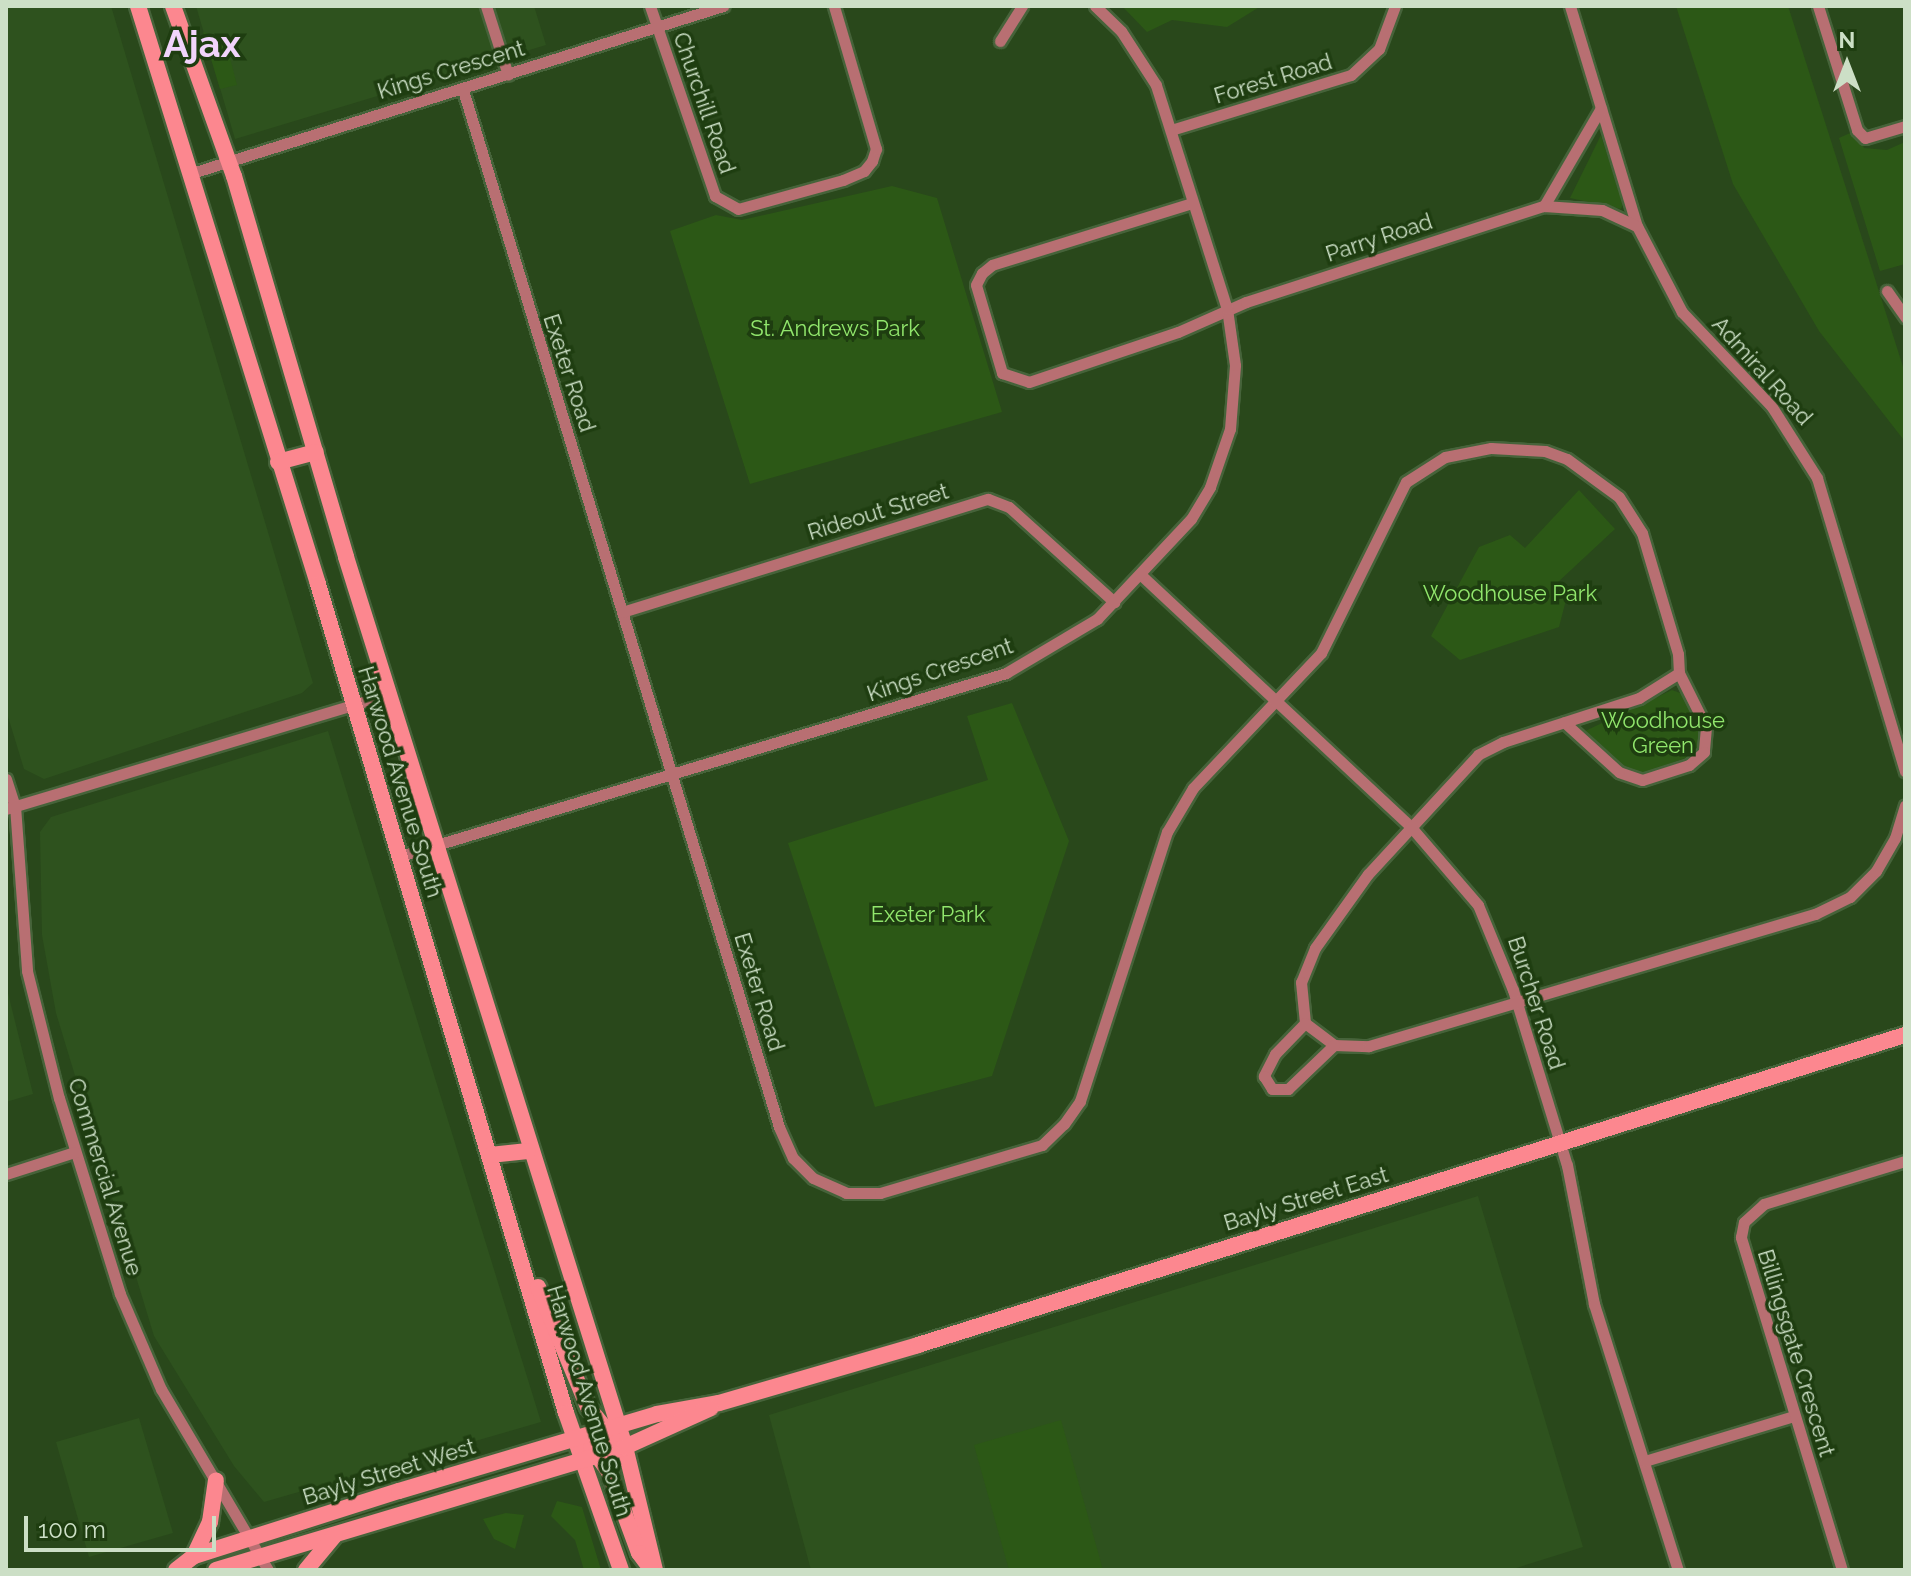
<!DOCTYPE html>
<html>
<head>
<meta charset="utf-8">
<style>
	body { margin:0 }
	#map { position:relative; width:1911px; height:1576px; overflow:hidden; background:#29481b; font-family:Raleway,sans-serif }
	div>[style] { position:absolute }
	.built>* { inset:0; background:#2e521e }
	.green>* { inset:0; background:#2c5816 }
	.roads { filter:drop-shadow(2px 0 #46633a) drop-shadow(-2px 0 #46633a) drop-shadow(0 2px #46633a) drop-shadow(0 -2px #46633a) }
	.minor>* { height:11px; margin:-5.5px; padding:0 5.5px; transform-origin:5.5px; border-radius:5.5px; background:#b86f72 }
	.secondary>* { height:16px; margin:-8px; padding:0 8px; transform-origin:8px; border-radius:8px; background:#fc878f }
	span { translate:-50% -50%; white-space:nowrap; text-align:center; line-height:1.15; -webkit-text-stroke:7px #1e3d10; paint-order:stroke }
	.street-label { font-size:22px; color:#ccdfc6 }
	.park-label { font-size:22px; color:#91e66c }
	.town-label { font-size:38px; color:#f1d4fb; font-weight:700 }
	.frame { position:absolute; inset:0; border:8px solid #ccdfc6; pointer-events:none }
	.north { position:absolute; left:1807px; top:24px; width:80px; height:80px; -webkit-text-stroke:6px #1e3d10; paint-order:stroke; rotate:0deg; font-size:22px; font-weight:700; line-height:32px; text-align:center; color:#ccdfc6 }
	.north::after { content:''; display:block; margin:auto; width:28px; height:36px; background:#ccdfc6; clip-path:polygon(50% 0,100% 100%,50% 72%,0 100%) }
	.scale { position:absolute; left:24px; top:1516px; width:192px; height:36px; box-sizing:border-box; border:4px solid #ccdfc6; border-top:0; padding-left:10px; font-size:24px; line-height:28px; white-space:nowrap; color:#ccdfc6; -webkit-text-stroke:6px #1e3d10; paint-order:stroke }
</style>
</head>
<body>
<div id="map">
	<div class="built">
		<i style="clip-path:polygon(6px 6px,111px 6px,313px 683px,302px 693px,44px 779px,24px 769px,6px 710px)"></i>
		<i style="clip-path:polygon(196px 6px,534px 6px,546px 45px,235px 139px)"></i>
		<i style="clip-path:polygon(328px 731px,541px 1422px,264px 1502px,234px 1466px,154px 1336px,56px 1013px,42px 935px,40px 832px,51px 817px)"></i>
		<i style="clip-path:polygon(6px 985px,33px 1094px,6px 1102px)"></i>
		<i style="clip-path:polygon(1478px 1196px,1583px 1547px,1510px 1570px,811px 1570px,769px 1415px)"></i>
		<i style="clip-path:polygon(139px 1418px,173px 1533px,89px 1557px,56px 1442px)"></i>
	</div>
	<div class="green">
		<i style="clip-path:polygon(1122px 6px,1261px 6px,1227px 27px,1172px 20px,1147px 32px)"></i>
		<i style="clip-path:polygon(1676px 6px,1788px 6px,1905px 373px,1903px 439px,1819px 331px,1733px 184px)"></i>
		<i style="clip-path:polygon(203px 32px,225px 39px,237px 85px,220px 89px)"></i>
		<i style="clip-path:polygon(1857px 130px,1864px 148px,1887px 150px,1905px 142px,1905px 264px,1880px 271px,1839px 138px)"></i>
		<i style="clip-path:polygon(1601px 135px,1623px 204px,1621px 209px,1570px 198px)"></i>
		<i style="clip-path:polygon(892px 186px,937px 198px,1002px 412px,750px 484px,670px 231px,716px 215px,742px 220px)"></i>
		<i style="clip-path:polygon(1579px 490px,1615px 529px,1557px 583px,1567px 596px,1559px 627px,1460px 660px,1431px 636px,1479px 547px,1510px 535px,1525px 548px)"></i>
		<i style="clip-path:polygon(1672px 690px,1688px 696px,1700px 732px,1701px 744px,1691px 756px,1642px 774px,1628px 770px,1583px 732px)"></i>
		<i style="clip-path:polygon(1012px 703px,1069px 841px,992px 1076px,875px 1107px,788px 843px,988px 780px,967px 716px)"></i>
		<i style="clip-path:polygon(1061px 1420px,1103px 1570px,1009px 1570px,974px 1445px)"></i>
		<i style="clip-path:polygon(557px 1501px,582px 1507px,601px 1570px,584px 1570px,575px 1540px,551px 1516px)"></i>
		<i style="clip-path:polygon(506px 1513px,524px 1515px,515px 1549px,494px 1539px,483px 1519px)"></i>
	</div>
	<div class="roads">
		<div class="minor">
			<i style="left:486px;top:6px;width:72px;rotate:72.3deg"></i>
			<i style="left:650px;top:6px;width:201px;rotate:71.1deg"></i>
			<i style="left:715px;top:196px;width:26px;rotate:29deg"></i>
			<i style="left:738px;top:209px;width:109px;rotate:-15.4deg"></i>
			<i style="left:843px;top:180px;width:23px;rotate:-23deg"></i>
			<i style="left:864px;top:171px;width:13px;rotate:-51deg"></i>
			<i style="left:872px;top:161px;width:13px;rotate:-72deg"></i>
			<i style="left:876px;top:149px;width:149px;rotate:-106.4deg"></i>
			<i style="left:1570px;top:6px;width:230px;rotate:73.1deg"></i>
			<i style="left:1637px;top:226px;width:97px;rotate:62.4deg"></i>
			<i style="left:1682px;top:312px;width:131px;rotate:46.5deg"></i>
			<i style="left:1772px;top:407px;width:84px;rotate:57.6deg"></i>
			<i style="left:1817px;top:478px;width:306px;rotate:73.3deg"></i>
			<i style="left:1818px;top:6px;width:130px;rotate:72.5deg"></i>
			<i style="left:1857px;top:130px;width:11px;rotate:45deg"></i>
			<i style="left:1865px;top:138px;width:42px;rotate:-16.7deg"></i>
			<i style="left:1000px;top:41px;width:41px;rotate:-57.8deg"></i>
			<i style="left:463px;top:90px;width:1084px;rotate:73.05deg"></i>
			<i style="left:779px;top:1127px;width:34px;rotate:66deg"></i>
			<i style="left:793px;top:1158px;width:28px;rotate:45deg"></i>
			<i style="left:813px;top:1178px;width:36px;rotate:24deg"></i>
			<i style="left:846px;top:1193px;width:34px"></i>
			<i style="left:880px;top:1193px;width:169px;rotate:-16.5deg"></i>
			<i style="left:1042px;top:1145px;width:30px;rotate:-44deg"></i>
			<i style="left:1064px;top:1124px;width:28px;rotate:-55deg"></i>
			<i style="left:1080px;top:1101px;width:283px;rotate:-72.1deg"></i>
			<i style="left:1167px;top:832px;width:51px;rotate:-59.4deg"></i>
			<i style="left:1193px;top:788px;width:186px;rotate:-46.5deg"></i>
			<i style="left:1321px;top:653px;width:191px;rotate:-63.6deg"></i>
			<i style="left:1406px;top:482px;width:46px;rotate:-32.7deg"></i>
			<i style="left:1445px;top:457px;width:47px;rotate:-11.1deg"></i>
			<i style="left:1491px;top:448px;width:54px;rotate:3.2deg"></i>
			<i style="left:1545px;top:451px;width:23px;rotate:20deg"></i>
			<i style="left:1567px;top:459px;width:64px;rotate:36.2deg"></i>
			<i style="left:1619px;top:497px;width:43px;rotate:57.4deg"></i>
			<i style="left:1642px;top:533px;width:126px;rotate:73.4deg"></i>
			<i style="left:1678px;top:654px;width:19px;rotate:87deg"></i>
			<i style="left:1679px;top:673px;width:60px;rotate:63.4deg"></i>
			<i style="left:1706px;top:727px;width:25px;rotate:95deg"></i>
			<i style="left:1704px;top:752px;width:20px;rotate:139deg"></i>
			<i style="left:1689px;top:765px;width:49px;rotate:162.3deg"></i>
			<i style="left:1642px;top:780px;width:24px;rotate:-161deg"></i>
			<i style="left:1619px;top:772px;width:74px;rotate:-137.7deg"></i>
			<i style="left:1171px;top:130px;width:188px;rotate:-17deg"></i>
			<i style="left:1351px;top:75px;width:38px;rotate:-43deg"></i>
			<i style="left:1379px;top:49px;width:46px;rotate:-69.6deg"></i>
			<i style="left:192px;top:173px;width:557px;rotate:-17.46deg"></i>
			<i style="left:1192px;top:203px;width:209px;rotate:162.8deg"></i>
			<i style="left:992px;top:265px;width:13px;rotate:141deg"></i>
			<i style="left:982px;top:273px;width:13px;rotate:117deg"></i>
			<i style="left:976px;top:285px;width:92px;rotate:73.5deg"></i>
			<i style="left:1002px;top:373px;width:28px;rotate:18deg"></i>
			<i style="left:1029px;top:382px;width:157px;rotate:-18.6deg"></i>
			<i style="left:1178px;top:332px;width:74px;rotate:-23.8deg"></i>
			<i style="left:1246px;top:302px;width:313px;rotate:-17.9deg"></i>
			<i style="left:1544px;top:206px;width:58px;rotate:3.9deg"></i>
			<i style="left:1602px;top:210px;width:38px;rotate:25deg"></i>
			<i style="left:1544px;top:206px;width:113px;rotate:-59.8deg"></i>
			<i style="left:1887px;top:291px;width:32px;rotate:55deg"></i>
			<i style="left:1141px;top:575px;width:369px;rotate:43deg"></i>
			<i style="left:1411px;top:827px;width:103px;rotate:49.3deg"></i>
			<i style="left:1478px;top:905px;width:92px;rotate:67.6deg"></i>
			<i style="left:1513px;top:990px;width:183px;rotate:72.9deg"></i>
			<i style="left:1567px;top:1165px;width:142px;rotate:79deg"></i>
			<i style="left:1594px;top:1304px;width:279px;rotate:72.5deg"></i>
			<i style="left:622px;top:612px;width:383px;rotate:-17.2deg"></i>
			<i style="left:988px;top:499px;width:22px;rotate:21deg"></i>
			<i style="left:1009px;top:507px;width:142px;rotate:42.1deg"></i>
			<i style="left:1679px;top:673px;width:47px;rotate:148deg"></i>
			<i style="left:1639px;top:698px;width:143px;rotate:162.1deg"></i>
			<i style="left:1503px;top:742px;width:28px;rotate:153deg"></i>
			<i style="left:1478px;top:755px;width:162px;rotate:132.7deg"></i>
			<i style="left:1368px;top:874px;width:91px;rotate:125.6deg"></i>
			<i style="left:1315px;top:948px;width:37px;rotate:112deg"></i>
			<i style="left:1301px;top:982px;width:41px;rotate:84.4deg"></i>
			<i style="left:1305px;top:1023px;width:36px;rotate:37deg"></i>
			<i style="left:1334px;top:1045px;width:35px;rotate:2deg"></i>
			<i style="left:1369px;top:1046px;width:465px;rotate:-16.5deg"></i>
			<i style="left:1815px;top:914px;width:39px;rotate:-26deg"></i>
			<i style="left:1850px;top:897px;width:37px;rotate:-45deg"></i>
			<i style="left:1876px;top:871px;width:38px;rotate:-60deg"></i>
			<i style="left:1895px;top:838px;width:34px;rotate:-73deg"></i>
			<i style="left:6px;top:779px;width:28px;rotate:72deg"></i>
			<i style="left:15px;top:806px;width:165px;rotate:85.8deg"></i>
			<i style="left:27px;top:971px;width:131px;rotate:75.9deg"></i>
			<i style="left:59px;top:1098px;width:205px;rotate:72.7deg"></i>
			<i style="left:120px;top:1294px;width:103px;rotate:66.7deg"></i>
			<i style="left:161px;top:1389px;width:210px;rotate:59.4deg"></i>
			<i style="left:6px;top:809px;width:400px;rotate:-16.7deg"></i>
			<i style="left:400px;top:856px;width:633px;rotate:-16.8deg"></i>
			<i style="left:1006px;top:673px;width:106px;rotate:-30.7deg"></i>
			<i style="left:1097px;top:619px;width:137px;rotate:-46.8deg"></i>
			<i style="left:1191px;top:519px;width:37px;rotate:-59deg"></i>
			<i style="left:1210px;top:487px;width:61px;rotate:-71deg"></i>
			<i style="left:1230px;top:429px;width:64px;rotate:-85.5deg"></i>
			<i style="left:1235px;top:365px;width:57px;rotate:-98.1deg"></i>
			<i style="left:1227px;top:309px;width:235px;rotate:-107.6deg"></i>
			<i style="left:1156px;top:85px;width:64px;rotate:-122.9deg"></i>
			<i style="left:1121px;top:31px;width:36px;rotate:-136deg"></i>
			<i style="left:1305px;top:1023px;width:43px;rotate:134.1deg"></i>
			<i style="left:1275px;top:1054px;width:25px;rotate:117deg"></i>
			<i style="left:1264px;top:1076px;width:15px;rotate:58deg"></i>
			<i style="left:1272px;top:1089px;width:16px"></i>
			<i style="left:1288px;top:1089px;width:64px;rotate:-43.7deg"></i>
			<i style="left:6px;top:1174px;width:72px;rotate:-17.7deg"></i>
			<i style="left:1645px;top:1461px;width:156px;rotate:-16.8deg"></i>
			<i style="left:1842px;top:1570px;width:348px;rotate:-106.9deg"></i>
			<i style="left:1741px;top:1237px;width:15px;rotate:-79deg"></i>
			<i style="left:1744px;top:1222px;width:27px;rotate:-42deg"></i>
			<i style="left:1764px;top:1204px;width:147px;rotate:-17deg"></i>
		</div>
		<div class="secondary">
			<i style="left:138px;top:6px;width:605px;rotate:72.7deg"></i>
			<i style="left:318px;top:584px;width:865px;rotate:73.35deg"></i>
			<i style="left:566px;top:1413px;width:166px;rotate:70.7deg"></i>
			<i style="left:173px;top:6px;width:181px;rotate:70.3deg"></i>
			<i style="left:234px;top:176px;width:397px;rotate:73.6deg"></i>
			<i style="left:346px;top:557px;width:933px;rotate:72.59deg"></i>
			<i style="left:625px;top:1447px;width:127px;rotate:76.3deg"></i>
			<i style="left:278px;top:462px;width:39px;rotate:-15deg"></i>
			<i style="left:490px;top:1155px;width:38px;rotate:-6deg"></i>
			<i style="left:538px;top:1287px;width:130px;rotate:67.4deg"></i>
			<i style="left:588px;top:1407px;width:38px;rotate:51deg"></i>
			<i style="left:591px;top:1447px;width:31px;rotate:54deg"></i>
			<i style="left:609px;top:1472px;width:86px;rotate:69.7deg"></i>
			<i style="left:639px;top:1553px;width:20px;rotate:53deg"></i>
			<i style="left:194px;top:1556px;width:38px;rotate:-65deg"></i>
			<i style="left:210px;top:1522px;width:42px;rotate:-81.9deg"></i>
			<i style="left:176px;top:1570px;width:23px;rotate:-38deg"></i>
			<i style="left:194px;top:1556px;width:215px;rotate:-17.6deg"></i>
			<i style="left:399px;top:1491px;width:269px;rotate:-16.6deg"></i>
			<i style="left:657px;top:1414px;width:63px;rotate:-10.1deg"></i>
			<i style="left:719px;top:1403px;width:207px;rotate:-16.2deg"></i>
			<i style="left:918px;top:1345px;width:1035px;rotate:-17.44deg"></i>
			<i style="left:216px;top:1570px;width:427px;rotate:-16.7deg"></i>
			<i style="left:625px;top:1447px;width:94px;rotate:-24.4deg"></i>
			<i style="left:306px;top:1570px;width:45px;rotate:-50.4deg"></i>
		</div>
	</div>
	<div class="street-label">
		<span style="left:451px;top:70px;rotate:-17deg">Kings Crescent</span>
		<span style="left:1273px;top:79px;rotate:-17deg">Forest Road</span>
		<span style="left:704px;top:103px;rotate:71deg">Churchill Road</span>
		<span style="left:1379px;top:238px;rotate:-18deg">Parry Road</span>
		<span style="left:1762px;top:371px;rotate:48deg">Admiral Road</span>
		<span style="left:569px;top:373px;rotate:72deg">Exeter Road</span>
		<span style="left:878px;top:512px;rotate:-17deg">Rideout Street</span>
		<span style="left:940px;top:670px;rotate:-19deg">Kings Crescent</span>
		<span style="left:400px;top:782px;rotate:73deg">Harwood Avenue South</span>
		<span style="left:759px;top:992px;rotate:73deg">Exeter Road</span>
		<span style="left:1536px;top:1003px;rotate:72deg">Burcher Road</span>
		<span style="left:105px;top:1177px;rotate:73deg">Commercial Avenue</span>
		<span style="left:1306px;top:1199px;rotate:-17deg">Bayly Street East</span>
		<span style="left:1796px;top:1353px;rotate:73deg">Billingsgate Crescent</span>
		<span style="left:589px;top:1401px;rotate:73deg">Harwood Avenue South</span>
		<span style="left:389px;top:1472px;rotate:-17deg">Bayly Street West</span>
	</div>
	<div class="park-label">
		<span style="left:835px;top:329px">St. Andrews Park</span>
		<span style="left:1510px;top:594px">Woodhouse Park</span>
		<span style="left:1663px;top:733px">Woodhouse<br>Green</span>
		<span style="left:928px;top:915px">Exeter Park</span>
	</div>
	<div class="town-label">
		<span style="left:202px;top:44px">Ajax</span>
	</div>
	<div class="frame"></div>
	<div class="north">N</div>
	<div class="scale">100 m</div>
</div>
</body>
</html>
